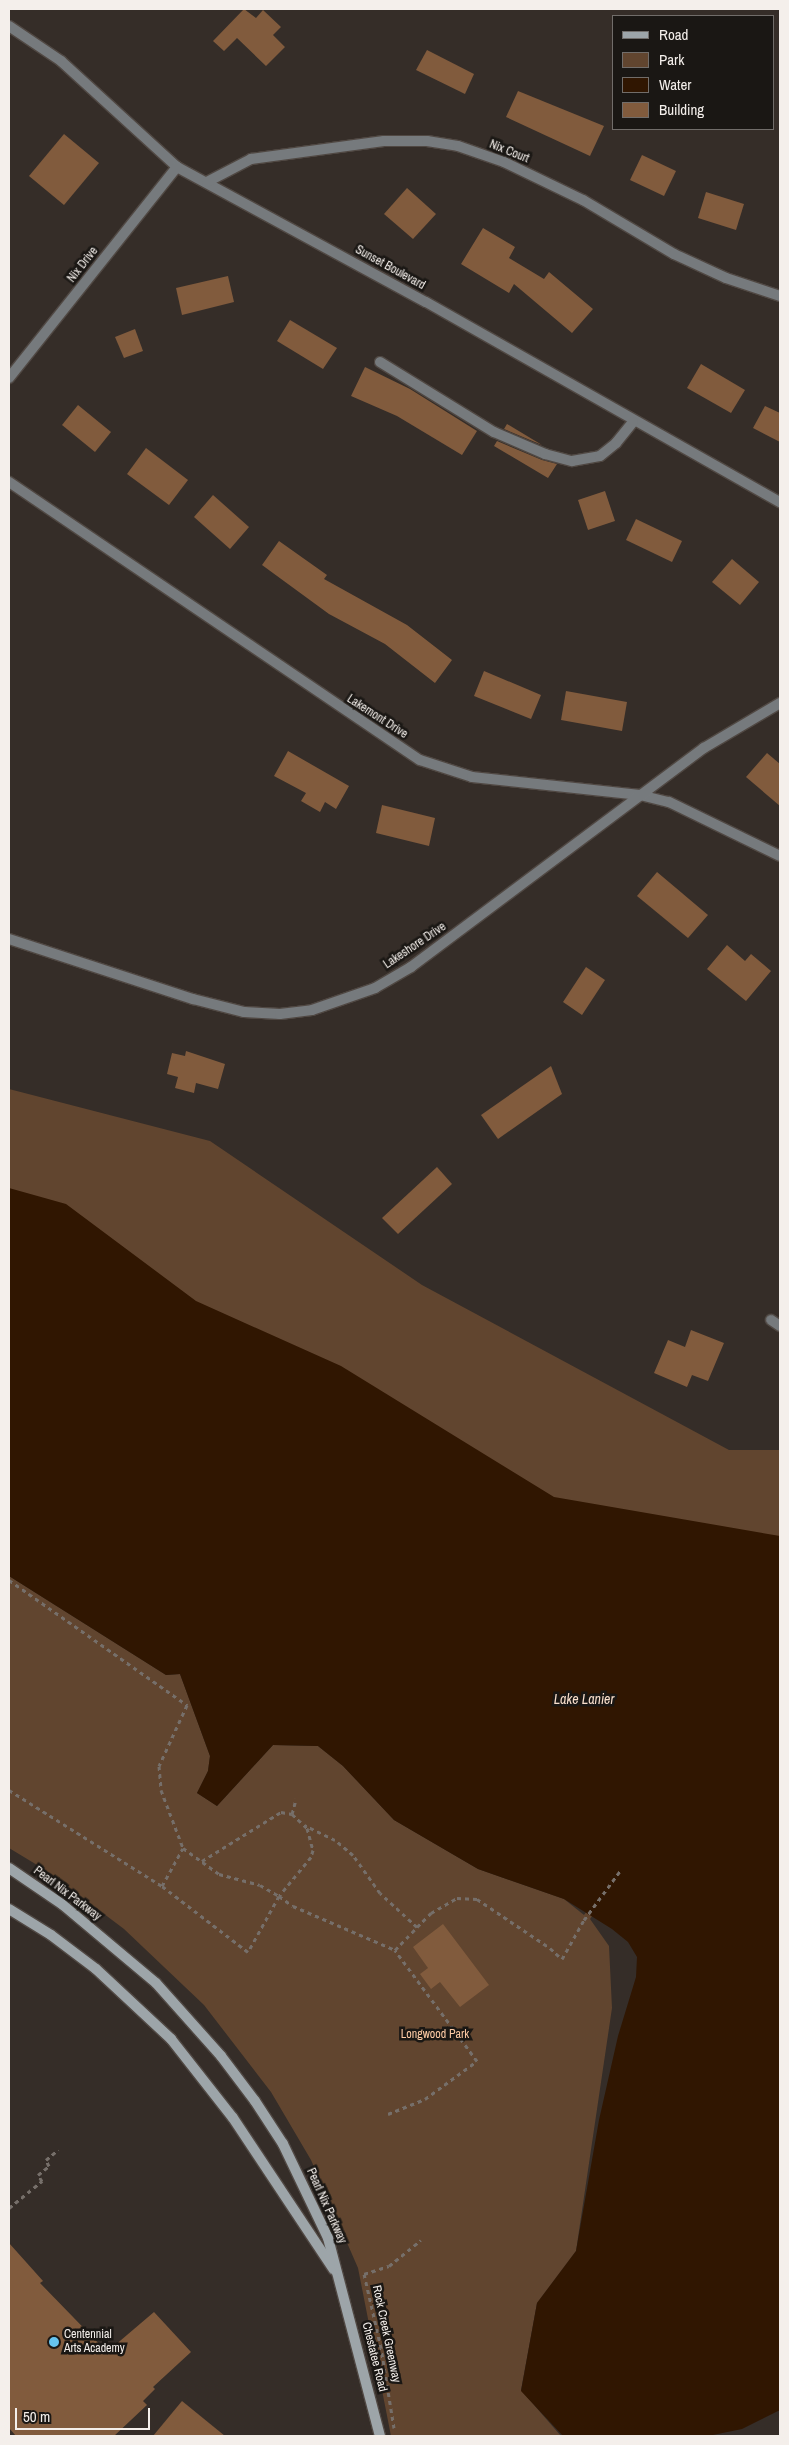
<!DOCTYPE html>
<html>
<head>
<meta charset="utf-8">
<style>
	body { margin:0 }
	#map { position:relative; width:789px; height:2445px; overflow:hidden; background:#352d28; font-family:"Archivo Narrow",sans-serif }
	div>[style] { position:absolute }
	.green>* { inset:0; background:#61452f }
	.water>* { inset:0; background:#301601 }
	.building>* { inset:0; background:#815b3d }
	.path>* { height:3px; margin-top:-1.5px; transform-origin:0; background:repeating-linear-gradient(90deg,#766f6a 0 4px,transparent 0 8px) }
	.roads { filter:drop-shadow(1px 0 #504843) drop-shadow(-1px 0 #504843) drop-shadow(0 1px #504843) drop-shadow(0 -1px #504843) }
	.lane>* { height:10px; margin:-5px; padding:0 5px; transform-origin:5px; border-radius:5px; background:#767a7d }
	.street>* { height:10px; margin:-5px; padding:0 5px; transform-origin:5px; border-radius:5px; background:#767a7d }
	.secondary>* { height:10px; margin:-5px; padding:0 5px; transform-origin:5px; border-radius:5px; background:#9da5a9 }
	.dots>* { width:14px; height:14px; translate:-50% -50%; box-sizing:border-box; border:2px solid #1a1714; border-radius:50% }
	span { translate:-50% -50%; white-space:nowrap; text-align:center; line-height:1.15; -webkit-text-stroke:5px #1a1714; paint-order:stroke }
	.street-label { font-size:12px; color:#f4efeb }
	.park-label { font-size:12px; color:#fecba5 }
	.poi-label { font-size:12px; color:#f4efeb }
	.left { translate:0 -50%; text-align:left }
	.water-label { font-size:14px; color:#f8decb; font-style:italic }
	.frame { position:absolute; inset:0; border:10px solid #f4efeb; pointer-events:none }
	.legend { position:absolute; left:612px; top:15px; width:162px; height:115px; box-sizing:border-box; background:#1a1714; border:1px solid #716d6a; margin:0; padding:6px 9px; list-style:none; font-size:15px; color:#f4efeb }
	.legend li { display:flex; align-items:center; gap:10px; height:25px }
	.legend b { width:25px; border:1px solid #716d6a }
	.scale { position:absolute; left:15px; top:2408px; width:135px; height:22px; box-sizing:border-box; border:2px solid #f4efeb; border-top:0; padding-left:6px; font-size:15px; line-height:18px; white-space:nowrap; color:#f4efeb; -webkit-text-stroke:4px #1a1714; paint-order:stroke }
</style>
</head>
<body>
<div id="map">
	<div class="green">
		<i style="clip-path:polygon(9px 1089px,210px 1141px,422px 1285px,729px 1450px,780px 1450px,780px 1554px,676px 1552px,461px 1471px,9px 1226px)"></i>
		<i style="clip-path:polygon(9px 1576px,166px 1675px,180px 1674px,210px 1756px,208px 1771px,197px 1793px,217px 1806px,273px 1745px,318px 1746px,343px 1766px,394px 1820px,478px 1869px,564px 1899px,584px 1915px,617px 1871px,622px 1874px,590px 1919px,609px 1946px,612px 2008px,576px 2251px,537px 2303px,521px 2390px,561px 2436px,391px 2436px,358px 2268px,311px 2160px,271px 2092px,204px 2005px,124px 1929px,47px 1871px,9px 1848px)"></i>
	</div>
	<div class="water">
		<i style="clip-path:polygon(9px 1188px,66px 1204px,196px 1301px,341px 1366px,554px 1497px,780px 1536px,780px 2410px,742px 2429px,708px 2436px,563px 2436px,521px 2391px,537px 2303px,576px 2251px,599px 2120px,618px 2036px,636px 1977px,637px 1957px,628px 1942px,612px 1929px,564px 1899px,478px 1869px,394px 1820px,343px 1766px,318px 1746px,273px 1745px,217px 1806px,197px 1793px,208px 1771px,210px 1756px,180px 1674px,166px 1675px,9px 1576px)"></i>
	</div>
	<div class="building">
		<i style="clip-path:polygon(244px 9px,256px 18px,263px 10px,281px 27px,273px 35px,285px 47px,266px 66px,237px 38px,224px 51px,213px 41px)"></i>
		<i style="clip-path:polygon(427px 50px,474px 74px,465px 94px,416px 70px)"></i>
		<i style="clip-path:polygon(518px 91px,604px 126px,590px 156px,506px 117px)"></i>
		<i style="clip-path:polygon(64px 134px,99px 163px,64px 205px,29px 176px)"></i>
		<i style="clip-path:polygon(642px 155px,676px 171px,664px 196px,630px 180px)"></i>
		<i style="clip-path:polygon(407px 188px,436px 214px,413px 239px,384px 214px)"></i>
		<i style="clip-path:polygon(706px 192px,744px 204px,736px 230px,698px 218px)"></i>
		<i style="clip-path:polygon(483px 228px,515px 247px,509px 258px,544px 279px,549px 272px,593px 309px,572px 333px,514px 284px,509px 293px,461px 264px)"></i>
		<i style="clip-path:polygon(228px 276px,234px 302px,182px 315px,176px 288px)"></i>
		<i style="clip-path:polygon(290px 320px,337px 348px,323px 369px,277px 341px)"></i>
		<i style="clip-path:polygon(135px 329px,143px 351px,124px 358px,115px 337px)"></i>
		<i style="clip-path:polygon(701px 364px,745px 390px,731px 413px,687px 388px)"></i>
		<i style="clip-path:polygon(365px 367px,410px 389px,477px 431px,462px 455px,397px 416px,351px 396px)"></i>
		<i style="clip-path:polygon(78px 405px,111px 432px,95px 452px,62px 425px)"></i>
		<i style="clip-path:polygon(765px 406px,780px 413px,780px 442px,753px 428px)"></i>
		<i style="clip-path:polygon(507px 424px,542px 445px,504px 429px)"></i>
		<i style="clip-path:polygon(497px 441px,542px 460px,557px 464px,548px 478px,494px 446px)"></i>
		<i style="clip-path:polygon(146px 448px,188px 480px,169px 505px,127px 474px)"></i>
		<i style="clip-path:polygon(605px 491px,615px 521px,588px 530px,578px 500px)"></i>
		<i style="clip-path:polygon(213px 495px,249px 527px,230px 549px,194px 517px)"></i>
		<i style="clip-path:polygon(636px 519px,682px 541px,672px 562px,626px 540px)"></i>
		<i style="clip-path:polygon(279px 541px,327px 575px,324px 579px,407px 625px,452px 660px,435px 683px,385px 644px,329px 614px,262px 565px)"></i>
		<i style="clip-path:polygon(732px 559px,759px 582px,740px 605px,712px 582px)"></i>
		<i style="clip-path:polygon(484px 671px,541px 695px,531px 719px,474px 696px)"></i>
		<i style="clip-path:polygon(566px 691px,627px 702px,622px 731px,561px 720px)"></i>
		<i style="clip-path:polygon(288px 751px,349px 786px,336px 809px,325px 802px,320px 812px,301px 801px,306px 793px,274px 776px)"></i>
		<i style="clip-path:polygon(767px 753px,780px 764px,780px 806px,746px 777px)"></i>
		<i style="clip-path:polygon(382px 805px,435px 818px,429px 846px,376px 833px)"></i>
		<i style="clip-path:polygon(657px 872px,708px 915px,688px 938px,637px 896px)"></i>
		<i style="clip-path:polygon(727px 945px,745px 961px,751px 954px,771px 971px,746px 1001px,707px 969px)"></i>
		<i style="clip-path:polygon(586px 967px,605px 980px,582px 1015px,563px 1002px)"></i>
		<i style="clip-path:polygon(186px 1051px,225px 1064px,218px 1089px,196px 1083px,194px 1093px,175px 1088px,178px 1077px,167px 1074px,172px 1053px,185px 1056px)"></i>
		<i style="clip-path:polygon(551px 1066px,562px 1094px,498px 1139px,481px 1115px)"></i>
		<i style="clip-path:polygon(437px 1167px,452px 1184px,398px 1234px,382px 1218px)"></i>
		<i style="clip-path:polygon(691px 1330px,724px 1343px,708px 1381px,692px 1375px,687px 1387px,654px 1373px,668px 1340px,685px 1347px)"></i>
		<i style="clip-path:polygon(443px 1924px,489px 1985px,460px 2007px,440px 1982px,431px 1989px,420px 1974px,428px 1968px,413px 1947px)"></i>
		<i style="clip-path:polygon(9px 2243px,43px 2281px,40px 2283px,107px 2352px,154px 2312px,191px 2352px,153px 2387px,155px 2389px,143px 2401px,147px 2405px,114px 2436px,16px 2436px,9px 2428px)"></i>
		<i style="clip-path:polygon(182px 2401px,225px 2436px,153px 2436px)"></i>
	</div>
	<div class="path">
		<i style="left:9px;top:1580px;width:218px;rotate:35.1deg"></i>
		<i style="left:187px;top:1705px;width:67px;rotate:114.7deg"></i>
		<i style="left:159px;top:1766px;width:24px;rotate:85deg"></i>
		<i style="left:161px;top:1790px;width:62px;rotate:69.2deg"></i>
		<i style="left:9px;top:1790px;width:181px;rotate:32.1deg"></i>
		<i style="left:162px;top:1886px;width:43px;rotate:-61.1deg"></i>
		<i style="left:183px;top:1848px;width:44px;rotate:35.8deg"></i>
		<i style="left:219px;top:1874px;width:42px;rotate:15deg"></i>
		<i style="left:260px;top:1885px;width:22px;rotate:30deg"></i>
		<i style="left:279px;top:1896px;width:64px;rotate:119deg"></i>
		<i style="left:248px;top:1952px;width:108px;rotate:-142.5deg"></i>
		<i style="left:292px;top:1814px;width:16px;rotate:-75deg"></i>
		<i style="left:202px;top:1861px;width:93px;rotate:-31.8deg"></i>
		<i style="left:281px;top:1812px;width:11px;rotate:10deg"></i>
		<i style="left:292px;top:1814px;width:21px;rotate:43deg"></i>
		<i style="left:307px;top:1828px;width:23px;rotate:75deg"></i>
		<i style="left:313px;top:1850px;width:7px;rotate:106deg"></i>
		<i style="left:311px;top:1857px;width:50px;rotate:129.4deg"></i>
		<i style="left:279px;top:1896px;width:17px;rotate:36deg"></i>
		<i style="left:293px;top:1906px;width:111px;rotate:23.3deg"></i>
		<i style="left:395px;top:1950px;width:32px;rotate:-46deg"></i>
		<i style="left:417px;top:1927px;width:50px;rotate:-137.4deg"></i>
		<i style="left:380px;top:1893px;width:47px;rotate:-125.4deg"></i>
		<i style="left:353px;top:1855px;width:23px;rotate:-140deg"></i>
		<i style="left:335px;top:1840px;width:34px;rotate:-154deg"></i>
		<i style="left:417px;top:1927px;width:20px;rotate:-45deg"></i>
		<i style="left:431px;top:1913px;width:30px;rotate:-30deg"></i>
		<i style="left:457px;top:1898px;width:20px;rotate:3deg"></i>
		<i style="left:477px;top:1899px;width:88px;rotate:33.9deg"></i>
		<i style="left:550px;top:1948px;width:16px;rotate:43deg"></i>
		<i style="left:562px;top:1959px;width:45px;rotate:-60.6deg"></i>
		<i style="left:584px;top:1920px;width:61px;rotate:-53.7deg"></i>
		<i style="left:388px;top:2114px;width:40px;rotate:-22deg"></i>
		<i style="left:425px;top:2099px;width:64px;rotate:-36.2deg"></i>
		<i style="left:477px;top:2061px;width:138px;rotate:-126.5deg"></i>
		<i style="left:9px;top:2208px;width:43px;rotate:-39.3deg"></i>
		<i style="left:42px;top:2181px;width:7px;rotate:-124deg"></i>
		<i style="left:38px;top:2175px;width:14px;rotate:-39deg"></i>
		<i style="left:49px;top:2166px;width:7px;rotate:-117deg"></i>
		<i style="left:46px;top:2160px;width:16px;rotate:-40deg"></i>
		<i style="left:394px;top:2428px;width:81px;rotate:-99.2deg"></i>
		<i style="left:381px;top:2348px;width:76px;rotate:-102.9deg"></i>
		<i style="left:364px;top:2274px;width:26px;rotate:-18deg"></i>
		<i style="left:389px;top:2266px;width:41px;rotate:-39.1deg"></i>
	</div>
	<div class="roads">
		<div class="lane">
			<i style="left:771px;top:1320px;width:11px;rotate:34deg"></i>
		</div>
		<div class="street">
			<i style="left:9px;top:26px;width:63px;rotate:33.9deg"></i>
			<i style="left:61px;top:61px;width:157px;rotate:42.4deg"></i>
			<i style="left:177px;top:167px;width:283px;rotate:28.5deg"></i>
			<i style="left:426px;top:302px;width:407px;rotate:29.5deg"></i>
			<i style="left:207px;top:182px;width:50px;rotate:-27.6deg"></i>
			<i style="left:251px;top:159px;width:134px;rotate:-7.7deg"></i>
			<i style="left:384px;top:141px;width:43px"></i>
			<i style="left:427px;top:141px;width:31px;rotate:9deg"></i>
			<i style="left:458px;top:146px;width:49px;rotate:19.2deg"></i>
			<i style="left:504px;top:162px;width:88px;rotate:25.7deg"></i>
			<i style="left:583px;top:200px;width:106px;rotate:30.7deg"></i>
			<i style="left:674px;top:254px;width:57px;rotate:24.8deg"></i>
			<i style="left:726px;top:278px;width:57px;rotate:18.4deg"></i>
			<i style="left:380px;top:362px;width:134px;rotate:31.6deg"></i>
			<i style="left:494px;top:432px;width:56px;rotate:23.3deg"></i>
			<i style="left:545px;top:454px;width:28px;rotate:15deg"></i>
			<i style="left:572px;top:461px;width:28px;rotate:-10deg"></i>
			<i style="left:600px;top:456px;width:21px;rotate:-39deg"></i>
			<i style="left:616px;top:443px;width:27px;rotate:-51deg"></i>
			<i style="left:9px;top:378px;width:270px;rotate:-51.5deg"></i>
			<i style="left:9px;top:482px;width:496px;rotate:34.1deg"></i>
			<i style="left:420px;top:760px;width:55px;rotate:18.1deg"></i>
			<i style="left:472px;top:777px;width:169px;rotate:6.1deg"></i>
			<i style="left:640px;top:795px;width:30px;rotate:14deg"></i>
			<i style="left:669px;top:802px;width:123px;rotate:25.9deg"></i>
			<i style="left:9px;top:939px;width:194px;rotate:18.1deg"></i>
			<i style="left:193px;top:999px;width:53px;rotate:14.3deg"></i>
			<i style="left:244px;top:1012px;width:36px;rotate:3deg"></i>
			<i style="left:280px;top:1014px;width:32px;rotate:-7deg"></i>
			<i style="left:312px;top:1010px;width:67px;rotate:-19.2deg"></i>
			<i style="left:375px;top:988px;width:42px;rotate:-30.3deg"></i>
			<i style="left:411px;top:967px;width:366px;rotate:-36.8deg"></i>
			<i style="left:704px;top:748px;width:88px;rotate:-30.6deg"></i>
		</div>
		<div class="secondary">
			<i style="left:9px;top:1868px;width:65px;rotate:34.4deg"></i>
			<i style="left:63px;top:1905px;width:121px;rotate:40deg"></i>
			<i style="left:156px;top:1983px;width:98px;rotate:48.3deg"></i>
			<i style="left:221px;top:2056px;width:56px;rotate:52.9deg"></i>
			<i style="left:255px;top:2101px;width:51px;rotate:56.9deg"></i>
			<i style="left:283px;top:2144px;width:104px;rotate:64.4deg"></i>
			<i style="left:328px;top:2238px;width:205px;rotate:75.3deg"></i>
			<i style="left:9px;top:1909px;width:49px;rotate:31.8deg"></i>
			<i style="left:51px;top:1935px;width:56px;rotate:37.1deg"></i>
			<i style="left:96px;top:1969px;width:103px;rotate:43deg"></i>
			<i style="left:171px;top:2039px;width:100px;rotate:51.9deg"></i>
			<i style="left:233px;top:2118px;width:182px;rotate:56.4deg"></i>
		</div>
	</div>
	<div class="dots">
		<i style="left:54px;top:2342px;background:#66c4ef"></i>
	</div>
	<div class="street-label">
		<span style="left:509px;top:152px;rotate:22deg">Nix Court</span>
		<span style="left:83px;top:265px;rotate:-52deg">Nix Drive</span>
		<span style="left:390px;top:268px;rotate:29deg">Sunset Boulevard</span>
		<span style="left:377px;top:717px;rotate:33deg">Lakemont Drive</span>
		<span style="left:415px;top:946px;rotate:-34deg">Lakeshore Drive</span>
		<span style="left:67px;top:1894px;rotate:37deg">Pearl Nix Parkway</span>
		<span style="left:326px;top:2206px;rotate:66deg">Pearl Nix Parkway</span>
		<span style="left:386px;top:2334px;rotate:78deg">Rock Creek Greenway</span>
		<span style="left:374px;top:2357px;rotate:76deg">Chestatee Road</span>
	</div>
	<div class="park-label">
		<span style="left:435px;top:2035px">Longwood Park</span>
	</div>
	<div class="poi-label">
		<span class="left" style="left:64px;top:2342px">Centennial<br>Arts Academy</span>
	</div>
	<div class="water-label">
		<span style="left:584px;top:1699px">Lake Lanier</span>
	</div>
	<div class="frame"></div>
	<ul class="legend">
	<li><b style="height:6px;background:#9da5a9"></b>Road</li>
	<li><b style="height:14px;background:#61452f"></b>Park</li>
	<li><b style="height:14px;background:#301601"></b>Water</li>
	<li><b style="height:14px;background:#815b3d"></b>Building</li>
	</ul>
	<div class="scale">50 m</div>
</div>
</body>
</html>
